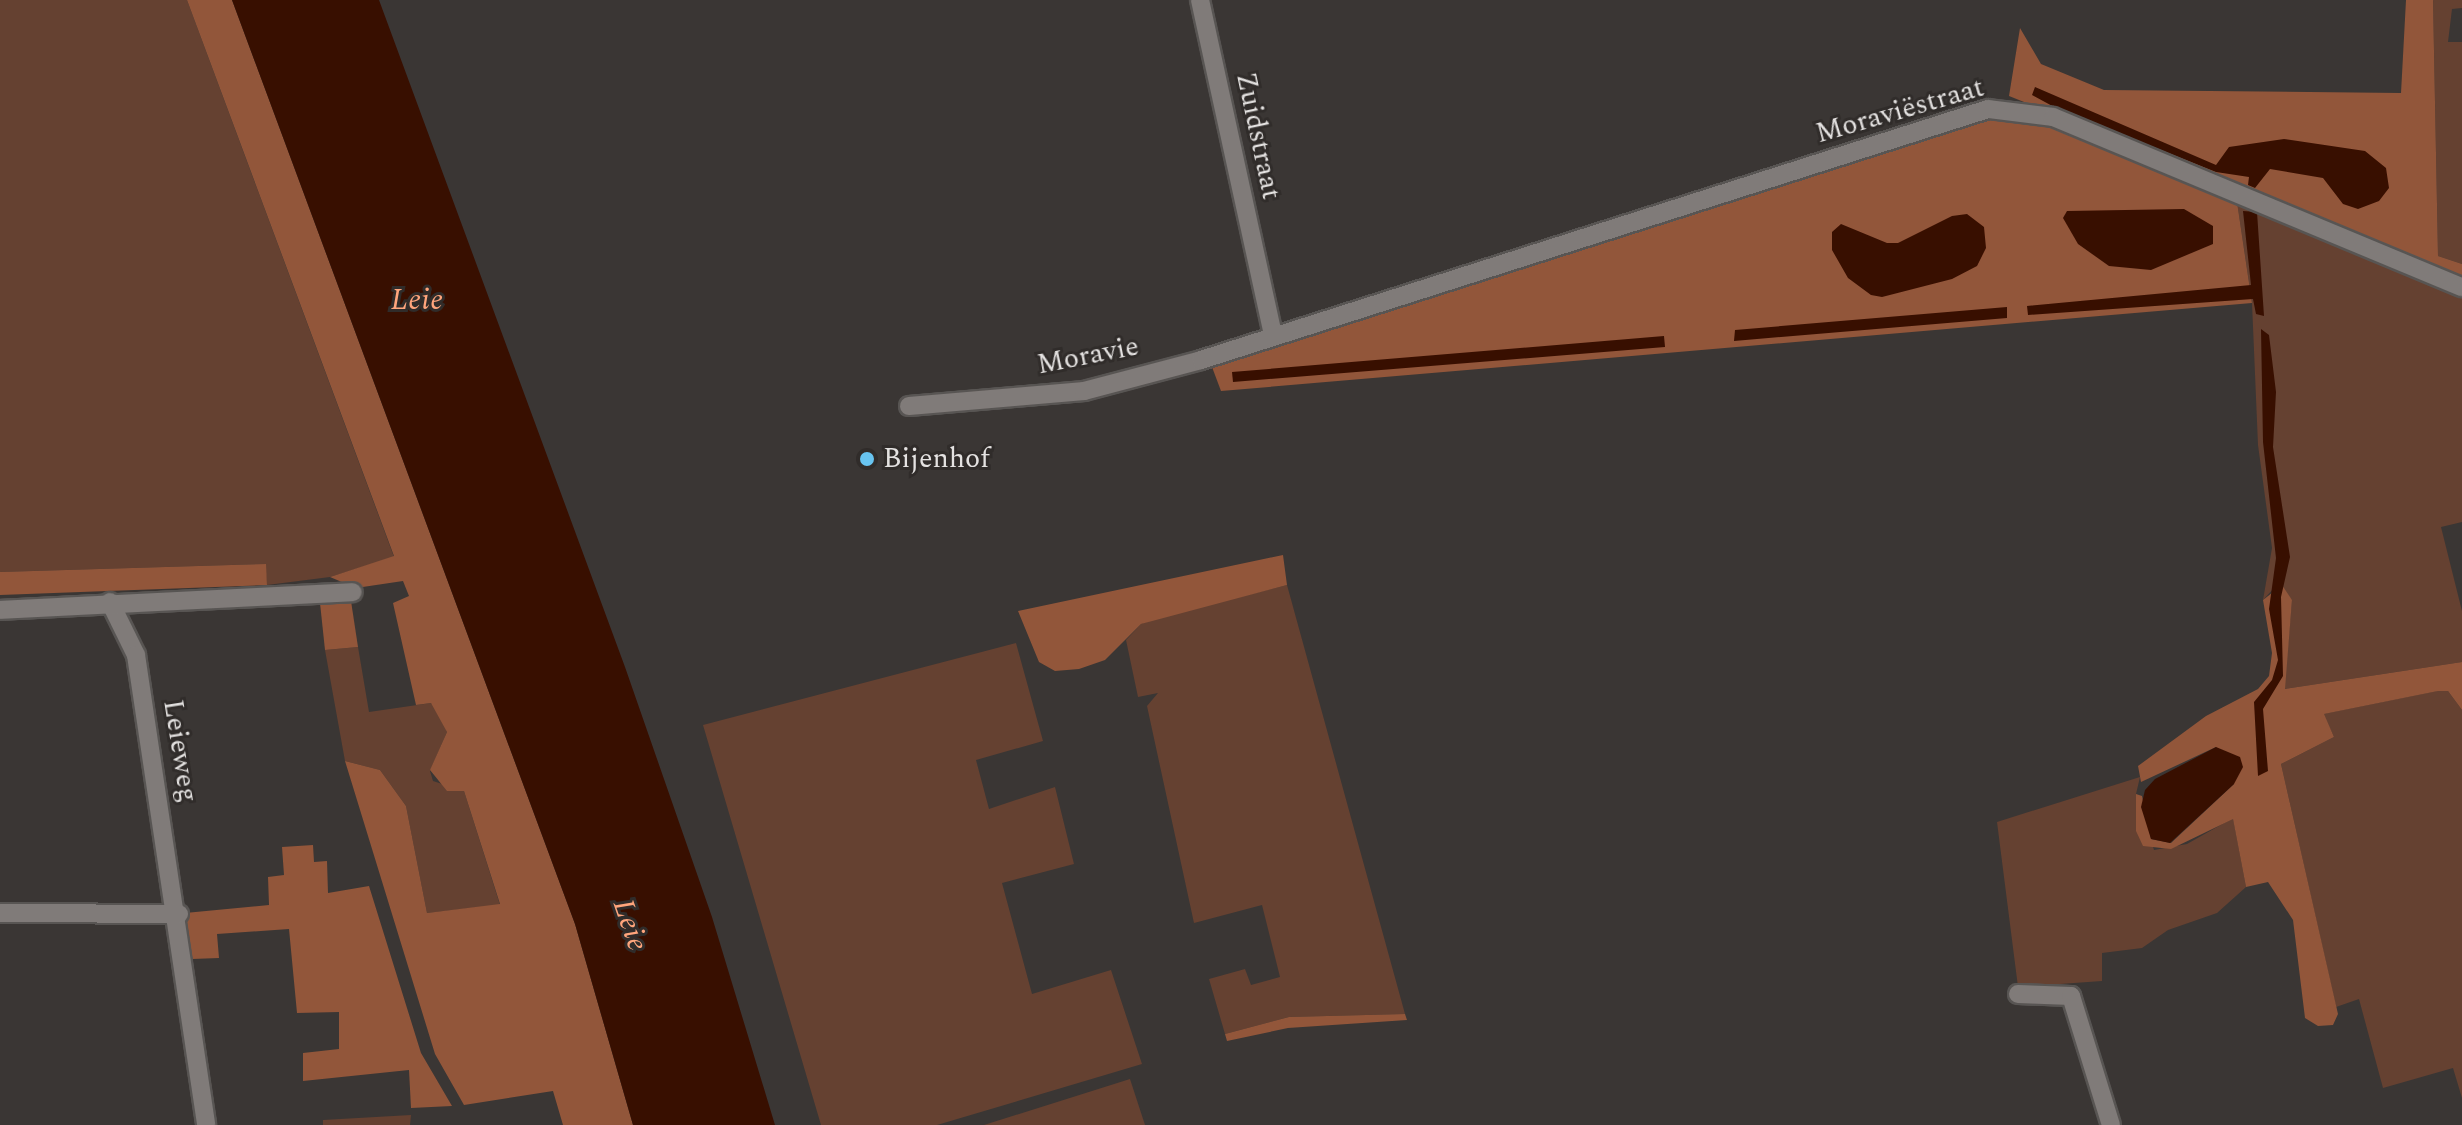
<!DOCTYPE html>
<html>
<head>
<meta charset="utf-8">
<style>
	body { margin:0 }
	#map { position:relative; width:2462px; height:1125px; overflow:hidden; background:#3a3634; font-family:Spectral,serif }
	div>[style] { position:absolute }
	.green>* { inset:0; background:#654131 }
	.forest>* { inset:0; background:#92563a }
	.water>* { inset:0; background:#380f00 }
	.roads { filter:drop-shadow(2px 0 #585553) drop-shadow(-2px 0 #585553) drop-shadow(0 2px #585553) drop-shadow(0 -2px #585553) }
	.minor>* { height:18px; margin:-9px; padding:0 9px; transform-origin:9px; border-radius:9px; background:#807b79 }
	.dots>* { width:22px; height:22px; translate:-50% -50%; box-sizing:border-box; border:4px solid #302c2a; border-radius:50% }
	span { translate:-50% -50%; white-space:nowrap; text-align:center; line-height:1.15; -webkit-text-stroke:6px #302c2a; paint-order:stroke }
	.street-label { font-size:28px; color:#e4e2e1 }
	.poi-label { font-size:28px; color:#e4e2e1 }
	.left { translate:0 -50%; text-align:left }
	.water-label { font-size:30px; color:#ffa57c; font-style:italic }
</style>
</head>
<body>
<div id="map">
	<div class="green">
		<i style="clip-path:polygon(0 0,187px 0,394px 557px,330px 577px,267px 585px,265px 564px,0 572px)"></i>
		<i style="clip-path:polygon(2433px 0,2462px 0,2462px 8px,2452px 9px,2448px 42px,2462px 42px,2462px 264px,2438px 256px)"></i>
		<i style="clip-path:polygon(2237px 202px,2462px 295px,2462px 522px,2441px 527px,2462px 611px,2462px 662px,2284px 689px,2292px 600px,2275px 587px,2263px 600px,2272px 548px,2258px 445px,2252px 303px)"></i>
		<i style="clip-path:polygon(1287px 585px,1405px 1014px,1289px 1017px,1225px 1034px,1209px 979px,1245px 969px,1251px 985px,1280px 977px,1262px 905px,1194px 923px,1147px 706px,1158px 693px,1138px 697px,1126px 640px,1141px 624px,1163px 616px)"></i>
		<i style="clip-path:polygon(1016px 643px,1043px 741px,976px 760px,989px 809px,1055px 787px,1074px 864px,1002px 883px,1032px 994px,1111px 970px,1142px 1064px,937px 1125px,821px 1125px,703px 725px)"></i>
		<i style="clip-path:polygon(358px 647px,369px 712px,431px 703px,442px 714px,447px 732px,430px 771px,433px 781px,464px 791px,500px 905px,427px 913px,406px 806px,380px 770px,345px 761px,325px 650px)"></i>
		<i style="clip-path:polygon(2437px 691px,2448px 691px,2462px 710px,2462px 1098px,2453px 1068px,2383px 1088px,2359px 999px,2336px 1007px,2281px 764px,2334px 737px,2323px 714px)"></i>
		<i style="clip-path:polygon(2140px 777px,2136px 794px,2154px 850px,2187px 844px,2233px 818px,2246px 887px,2217px 913px,2168px 930px,2142px 948px,2102px 953px,2102px 981px,2018px 987px,1997px 822px)"></i>
		<i style="clip-path:polygon(1130px 1079px,1145px 1125px,984px 1125px)"></i>
		<i style="clip-path:polygon(411px 1115px,410px 1125px,323px 1125px,323px 1120px)"></i>
	</div>
	<div class="forest">
		<i style="clip-path:polygon(187px 0,232px 0,575px 924px,633px 1125px,563px 1125px,553px 1091px,464px 1105px,435px 1054px,345px 761px,380px 770px,406px 806px,427px 913px,500px 904px,464px 791px,447px 791px,430px 770px,447px 732px,431px 703px,416px 705px,393px 603px,409px 596px,403px 581px,356px 588px,330px 577px,394px 556px)"></i>
		<i style="clip-path:polygon(2406px 0,2433px 0,2438px 256px,2462px 264px,2462px 278px,2009px 96px,2020px 28px,2041px 64px,2104px 90px,2401px 93px)"></i>
		<i style="clip-path:polygon(1984px 117px,2047px 121px,2237px 202px,2252px 303px,1221px 391px,1212px 367px)"></i>
		<i style="clip-path:polygon(1283px 555px,1287px 585px,1141px 624px,1105px 660px,1079px 669px,1055px 671px,1039px 662px,1018px 611px)"></i>
		<i style="clip-path:polygon(266px 564px,267px 585px,0 595px,0 572px)"></i>
		<i style="clip-path:polygon(2282px 585px,2292px 600px,2285px 689px,2462px 662px,2462px 710px,2448px 691px,2438px 691px,2324px 714px,2334px 737px,2281px 764px,2338px 1014px,2333px 1025px,2318px 1026px,2305px 1018px,2293px 920px,2268px 882px,2246px 887px,2233px 819px,2171px 849px,2143px 846px,2136px 831px,2136px 794px,2142px 796px,2151px 839px,2171px 843px,2234px 784px,2216px 747px,2141px 782px,2138px 766px,2206px 716px,2258px 689px,2269px 676px,2272px 653px,2263px 600px)"></i>
		<i style="clip-path:polygon(351px 601px,358px 647px,325px 650px,320px 603px)"></i>
		<i style="clip-path:polygon(313px 845px,314px 862px,327px 861px,328px 893px,369px 886px,421px 1053px,452px 1106px,411px 1108px,409px 1070px,303px 1081px,303px 1053px,339px 1049px,339px 1012px,297px 1013px,289px 929px,217px 934px,219px 958px,192px 959px,185px 913px,269px 905px,268px 877px,284px 875px,282px 847px)"></i>
		<i style="clip-path:polygon(1405px 1014px,1407px 1020px,1288px 1028px,1227px 1041px,1225px 1034px,1289px 1017px)"></i>
	</div>
	<div class="water">
		<i style="clip-path:polygon(232px 0,379px 0,625px 667px,712px 917px,775px 1125px,633px 1125px,575px 924px)"></i>
		<i style="clip-path:polygon(2035px 87px,2216px 165px,2229px 147px,2284px 139px,2365px 151px,2386px 168px,2389px 188px,2379px 201px,2358px 209px,2343px 204px,2323px 178px,2270px 169px,2255px 188px,2248px 185px,2249px 177px,2216px 172px,2056px 108px,2032px 95px)"></i>
		<i style="clip-path:polygon(2184px 209px,2213px 226px,2213px 244px,2151px 270px,2109px 266px,2078px 244px,2063px 218px,2067px 211px)"></i>
		<i style="clip-path:polygon(2243px 211px,2257px 212px,2264px 316px,2256px 314px,2253px 299px,2028px 315px,2027px 306px,2251px 285px)"></i>
		<i style="clip-path:polygon(1967px 214px,1984px 227px,1986px 248px,1977px 266px,1952px 279px,1882px 297px,1871px 295px,1848px 278px,1832px 250px,1832px 232px,1841px 224px,1887px 243px,1898px 243px,1952px 216px)"></i>
		<i style="clip-path:polygon(2007px 307px,2007px 318px,1734px 341px,1735px 330px)"></i>
		<i style="clip-path:polygon(2261px 329px,2269px 335px,2276px 392px,2273px 447px,2290px 557px,2281px 597px,2283px 676px,2263px 709px,2268px 771px,2258px 776px,2254px 702px,2272px 680px,2278px 660px,2269px 609px,2276px 558px,2263px 442px)"></i>
		<i style="clip-path:polygon(1664px 336px,1665px 347px,1233px 382px,1232px 372px)"></i>
		<i style="clip-path:polygon(2216px 747px,2240px 757px,2243px 767px,2234px 784px,2170px 843px,2151px 839px,2141px 807px,2145px 790px,2155px 779px)"></i>
	</div>
	<div class="roads">
		<div class="minor">
			<i style="left:1200px;top:0;width:343px;rotate:77.7deg"></i>
			<i style="left:909px;top:406px;width:176px;rotate:-4.9deg"></i>
			<i style="left:1084px;top:391px;width:121px;rotate:-14.8deg"></i>
			<i style="left:1201px;top:360px;width:826px;rotate:-17.69deg"></i>
			<i style="left:1988px;top:109px;width:65px;rotate:7deg"></i>
			<i style="left:2053px;top:117px;width:443px;rotate:22.6deg"></i>
			<i style="left:110px;top:602px;width:59px;rotate:63.9deg"></i>
			<i style="left:136px;top:655px;width:475px;rotate:81.5deg"></i>
			<i style="left:0;top:610px;width:353px;rotate:-2.9deg"></i>
			<i style="left:0;top:913px;width:179px;rotate:0.3deg"></i>
			<i style="left:2018px;top:994px;width:53px;rotate:2.2deg"></i>
			<i style="left:2071px;top:996px;width:135px;rotate:72.8deg"></i>
		</div>
	</div>
	<div class="dots">
		<i style="left:867px;top:459px;background:#68c4f0"></i>
	</div>
	<div class="street-label">
		<span style="left:1900px;top:111px;rotate:-16deg">Moraviëstraat</span>
		<span style="left:1258px;top:136px;rotate:78deg">Zuidstraat</span>
		<span style="left:1088px;top:356px;rotate:-11deg">Moravie</span>
		<span style="left:180px;top:751px;rotate:81deg">Leieweg</span>
	</div>
	<div class="poi-label">
		<span class="left" style="left:883px;top:459px">Bijenhof</span>
	</div>
	<div class="water-label">
		<span style="left:417px;top:300px">Leie</span>
		<span style="left:630px;top:925px;rotate:71deg">Leie</span>
	</div>
</div>
</body>
</html>
